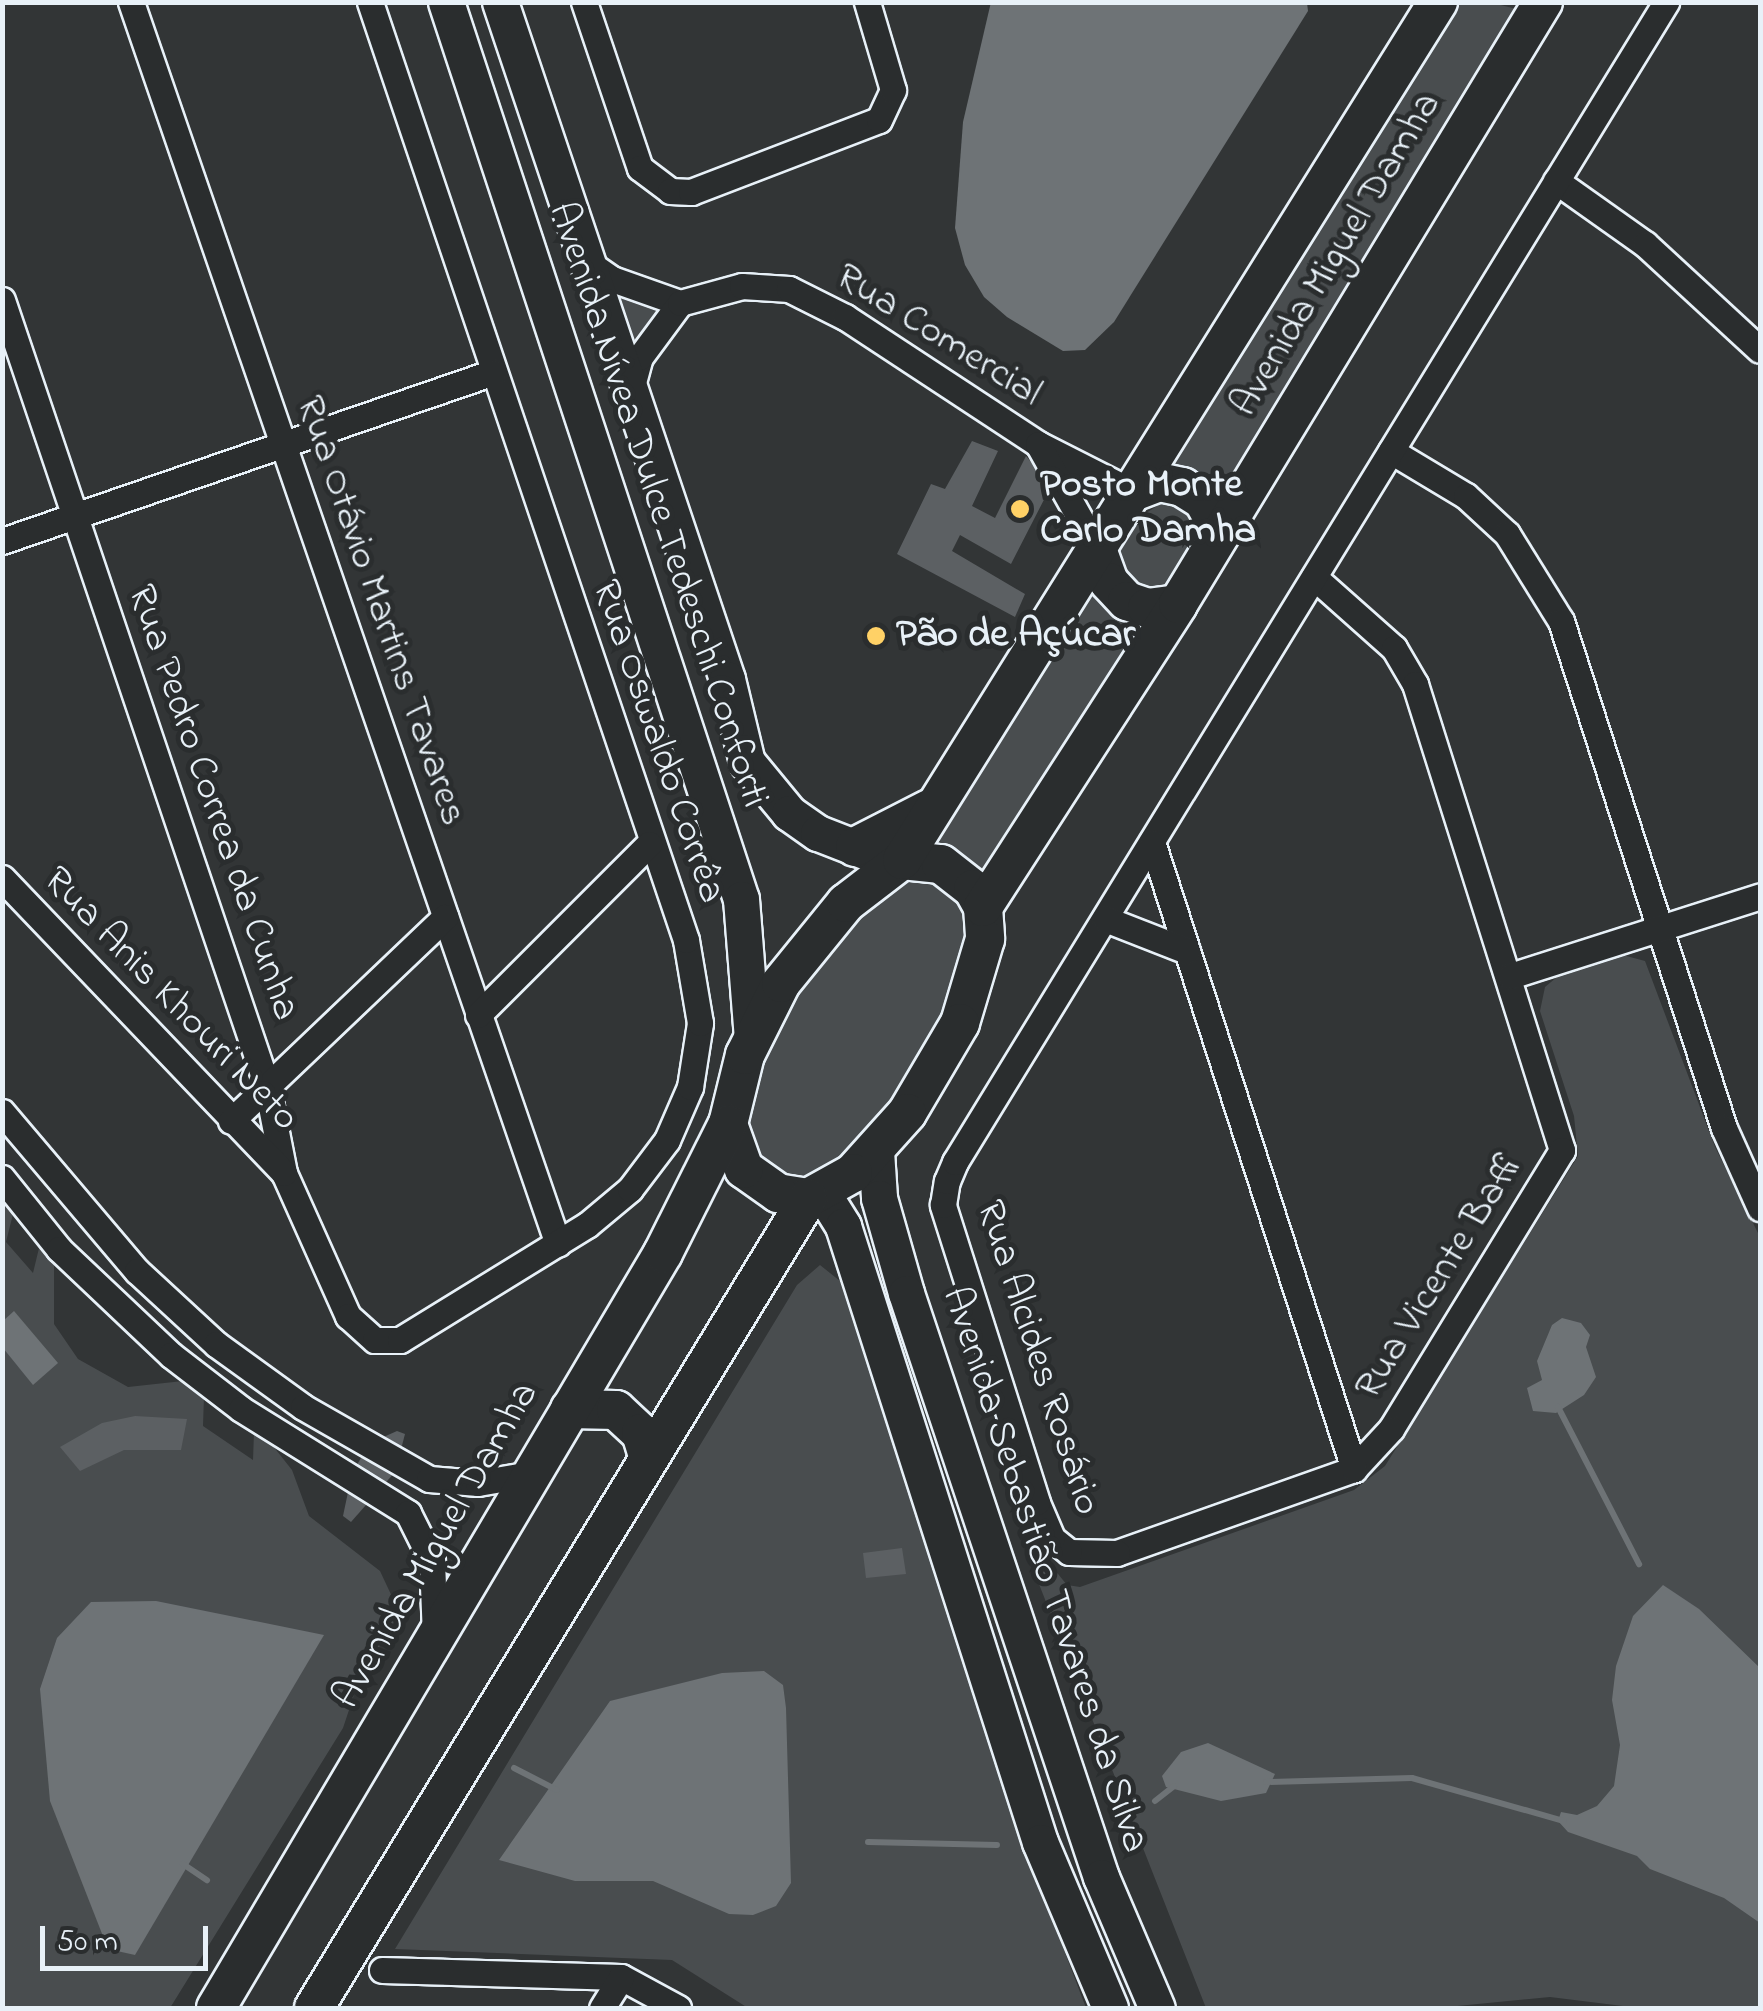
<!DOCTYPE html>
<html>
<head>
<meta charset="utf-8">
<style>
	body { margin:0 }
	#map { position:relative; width:1763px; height:2011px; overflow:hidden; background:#323536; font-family:"Indie Flower",sans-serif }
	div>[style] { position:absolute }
	.green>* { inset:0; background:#494d4f }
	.water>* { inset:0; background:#6e7376 }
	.stream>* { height:6px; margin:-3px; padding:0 3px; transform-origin:3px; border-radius:3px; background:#6e7376 }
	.building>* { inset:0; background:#5c6063 }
	.roads { filter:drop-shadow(2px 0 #e8f1f8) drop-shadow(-2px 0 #e8f1f8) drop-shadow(0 2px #e8f1f8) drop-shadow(0 -2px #e8f1f8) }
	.minor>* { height:25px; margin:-12.5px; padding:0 12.5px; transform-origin:12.5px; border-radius:12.5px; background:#2a2d2e }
	.secondary>* { height:35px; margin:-17.5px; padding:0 17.5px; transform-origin:17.5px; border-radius:17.5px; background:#2a2d2e }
	.primary>* { height:38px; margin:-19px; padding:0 19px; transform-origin:19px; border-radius:19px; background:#2a2d2e }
	.dots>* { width:28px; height:28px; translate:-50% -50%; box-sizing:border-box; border:5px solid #2a2d2e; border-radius:50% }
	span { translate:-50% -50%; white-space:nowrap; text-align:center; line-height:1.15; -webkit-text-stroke:10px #2a2d2e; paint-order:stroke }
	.street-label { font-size:40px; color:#e8f1f8 }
	.poi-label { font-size:40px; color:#e8f1f8; font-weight:700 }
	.left { translate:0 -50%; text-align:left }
	.frame { position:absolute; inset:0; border:5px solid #e8f1f8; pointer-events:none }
	.scale { position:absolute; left:40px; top:1926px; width:168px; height:45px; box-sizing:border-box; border:5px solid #e8f1f8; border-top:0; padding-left:12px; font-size:30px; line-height:35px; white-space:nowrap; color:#e8f1f8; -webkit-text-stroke:8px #2a2d2e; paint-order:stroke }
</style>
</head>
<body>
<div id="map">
	<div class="green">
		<i style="clip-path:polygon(1450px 3px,1493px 3px,1524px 11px,1219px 512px,1165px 475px)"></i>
		<i style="clip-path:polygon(602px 284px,668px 306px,626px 357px)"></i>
		<i style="clip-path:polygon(1166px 500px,1187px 508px,1200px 533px,1169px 589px,1141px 596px,1116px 559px,1137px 519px)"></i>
		<i style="clip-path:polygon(1095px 579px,1150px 613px,990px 875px,935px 838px)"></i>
		<i style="clip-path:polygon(919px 874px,963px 897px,971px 934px,946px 1015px,894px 1106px,843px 1159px,802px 1181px,781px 1178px,745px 1145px,748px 1098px,790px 991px,879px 890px)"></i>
		<i style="clip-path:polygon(1619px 954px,1645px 961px,1715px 1147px,1760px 1237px,1760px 2008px,1639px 2008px,1550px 1997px,1437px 2008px,1206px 2008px,1035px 1574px,1054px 1569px,1067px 1585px,1080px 1587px,1354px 1490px,1385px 1466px,1578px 1156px,1574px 1116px,1540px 1011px,1545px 987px,1563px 972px)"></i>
		<i style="clip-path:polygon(3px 1194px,14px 1210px,6px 1242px,33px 1273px,40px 1244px,54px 1259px,54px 1324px,78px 1359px,128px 1387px,183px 1381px,204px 1396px,203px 1426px,253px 1460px,254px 1432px,273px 1446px,292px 1470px,309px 1516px,380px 1571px,395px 1603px,397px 1617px,358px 1683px,343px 1728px,170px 2008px,3px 2008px)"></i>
		<i style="clip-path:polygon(820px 1265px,840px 1281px,1022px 1839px,1086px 2008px,748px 2008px,672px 1960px,395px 1949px,797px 1285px)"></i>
	</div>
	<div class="water">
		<i style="clip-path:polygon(991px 2px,1307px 3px,1308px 11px,1114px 322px,1085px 350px,1063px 351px,1007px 317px,984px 297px,965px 265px,955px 228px,963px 122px)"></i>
		<i style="clip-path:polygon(14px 1311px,58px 1363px,33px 1385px,3px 1348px,3px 1321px)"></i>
		<i style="clip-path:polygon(1562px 1318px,1581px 1323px,1590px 1335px,1586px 1347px,1596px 1377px,1584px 1395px,1556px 1413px,1533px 1411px,1527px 1388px,1542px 1380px,1537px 1361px,1552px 1325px)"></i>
		<i style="clip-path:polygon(1663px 1585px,1699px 1609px,1760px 1668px,1760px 1923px,1724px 1898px,1650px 1869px,1637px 1856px,1568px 1832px,1558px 1821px,1561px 1812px,1577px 1815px,1597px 1806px,1614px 1786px,1620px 1745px,1612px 1700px,1616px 1666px,1633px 1616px)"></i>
		<i style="clip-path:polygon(156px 1601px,324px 1635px,135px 1955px,108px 1949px,50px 1801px,40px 1689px,57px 1638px,91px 1602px)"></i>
		<i style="clip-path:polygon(764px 1671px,783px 1685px,786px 1708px,791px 1883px,776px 1906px,753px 1915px,729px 1914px,653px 1881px,575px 1881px,499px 1860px,610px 1701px,722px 1673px)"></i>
		<i style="clip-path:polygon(1208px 1743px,1275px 1774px,1266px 1793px,1221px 1801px,1166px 1787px,1162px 1776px,1181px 1752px)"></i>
	</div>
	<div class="stream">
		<i style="left:1558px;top:1407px;width:177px;rotate:62.7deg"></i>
		<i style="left:514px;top:1768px;width:48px;rotate:27.1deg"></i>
		<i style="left:1266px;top:1782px;width:146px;rotate:-1.6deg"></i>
		<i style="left:1412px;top:1778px;width:158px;rotate:15.8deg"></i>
		<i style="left:1155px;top:1801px;width:24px;rotate:-38deg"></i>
		<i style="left:868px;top:1842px;width:129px;rotate:1.3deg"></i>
		<i style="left:183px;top:1864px;width:29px;rotate:34deg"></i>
	</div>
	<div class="building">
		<i style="clip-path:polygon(972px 441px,998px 451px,972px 506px,995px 518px,1026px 456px,1051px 486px,1011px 564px,960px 535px,952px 551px,1025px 594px,1015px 617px,897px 554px,931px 484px,945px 489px)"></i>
		<i style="clip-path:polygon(135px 1416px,187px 1419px,181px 1450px,124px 1450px,80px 1471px,60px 1447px,102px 1423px)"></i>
		<i style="clip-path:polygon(397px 1431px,405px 1434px,395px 1472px,351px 1522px,343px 1516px,352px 1473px,370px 1443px)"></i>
		<i style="clip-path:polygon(902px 1548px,906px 1574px,866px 1578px,863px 1553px)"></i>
	</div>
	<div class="roads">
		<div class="minor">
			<i style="left:131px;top:2px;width:1313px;rotate:71.03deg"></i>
			<i style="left:584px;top:2px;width:175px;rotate:71.4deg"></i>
			<i style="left:640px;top:168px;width:38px;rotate:37deg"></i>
			<i style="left:670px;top:191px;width:21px;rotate:3deg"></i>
			<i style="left:691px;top:192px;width:201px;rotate:-21deg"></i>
			<i style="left:879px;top:120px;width:33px;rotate:-65deg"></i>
			<i style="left:893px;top:90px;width:92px;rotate:-106.5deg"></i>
			<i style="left:1556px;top:181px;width:109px;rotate:35.3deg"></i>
			<i style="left:1645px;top:244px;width:156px;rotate:42.7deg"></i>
			<i style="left:586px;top:261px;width:32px;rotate:35deg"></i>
			<i style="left:612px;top:279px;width:72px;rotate:19.4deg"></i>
			<i style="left:2px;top:300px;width:829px;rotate:71.37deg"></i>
			<i style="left:267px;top:1086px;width:89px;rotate:78.9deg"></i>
			<i style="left:284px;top:1173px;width:157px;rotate:65.9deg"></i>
			<i style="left:348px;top:1316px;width:36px;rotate:42deg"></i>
			<i style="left:375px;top:1340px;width:25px"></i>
			<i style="left:400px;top:1340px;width:220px;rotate:-31.6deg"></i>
			<i style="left:587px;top:1225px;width:56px;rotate:-39.9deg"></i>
			<i style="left:630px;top:1189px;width:61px;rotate:-52.9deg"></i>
			<i style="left:667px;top:1140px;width:58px;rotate:-66.5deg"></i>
			<i style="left:690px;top:1087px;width:65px;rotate:-81.1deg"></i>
			<i style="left:700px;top:1023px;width:84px;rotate:-99.6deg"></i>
			<i style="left:686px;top:940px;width:990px;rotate:-108.62deg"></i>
			<i style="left:631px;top:390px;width:34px;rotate:-75deg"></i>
			<i style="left:640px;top:357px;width:67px;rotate:-53.5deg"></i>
			<i style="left:680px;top:303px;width:64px;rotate:-15.3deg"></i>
			<i style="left:742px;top:286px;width:47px;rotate:3.7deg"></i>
			<i style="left:789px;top:289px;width:63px;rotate:26.6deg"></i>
			<i style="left:845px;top:317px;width:231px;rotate:33.3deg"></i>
			<i style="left:1038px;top:444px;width:106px;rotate:26.8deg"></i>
			<i style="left:1038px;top:444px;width:120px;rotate:60.7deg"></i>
			<i style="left:1391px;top:451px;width:87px;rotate:31deg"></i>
			<i style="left:1466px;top:496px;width:56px;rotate:42.8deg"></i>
			<i style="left:1507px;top:534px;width:102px;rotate:58.2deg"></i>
			<i style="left:1561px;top:621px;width:533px;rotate:72.18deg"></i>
			<i style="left:1724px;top:1128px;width:88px;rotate:65.8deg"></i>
			<i style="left:2px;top:541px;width:520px;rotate:-18.96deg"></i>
			<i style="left:1314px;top:577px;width:107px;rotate:41.6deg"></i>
			<i style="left:1394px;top:648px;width:42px;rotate:59.7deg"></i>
			<i style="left:1415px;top:684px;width:489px;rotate:72.5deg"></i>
			<i style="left:1562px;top:1150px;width:327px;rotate:121.5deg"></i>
			<i style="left:1391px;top:1429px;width:54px;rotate:132.8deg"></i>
			<i style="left:1354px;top:1469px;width:251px;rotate:160.5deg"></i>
			<i style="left:1117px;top:1553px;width:48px;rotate:-178.8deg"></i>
			<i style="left:1069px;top:1552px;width:22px;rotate:-141deg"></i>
			<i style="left:1052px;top:1538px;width:39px;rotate:-113deg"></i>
			<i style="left:1037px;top:1502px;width:312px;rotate:-107.6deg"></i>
			<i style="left:943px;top:1205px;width:24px;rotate:-81deg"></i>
			<i style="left:947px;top:1181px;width:21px;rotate:-67deg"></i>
			<i style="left:955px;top:1162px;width:1361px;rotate:-58.49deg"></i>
			<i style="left:1152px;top:842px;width:659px;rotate:72.14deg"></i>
			<i style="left:2px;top:878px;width:408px;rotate:46.3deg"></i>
			<i style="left:1105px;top:919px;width:88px;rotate:21.3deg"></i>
			<i style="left:1510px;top:976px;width:262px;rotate:-17.7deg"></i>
			<i style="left:478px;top:1015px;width:242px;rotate:-45deg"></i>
			<i style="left:2px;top:1112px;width:209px;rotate:49.7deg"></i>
			<i style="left:137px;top:1271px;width:108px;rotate:42.7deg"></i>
			<i style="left:216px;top:1344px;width:107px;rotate:35.9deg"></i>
			<i style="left:303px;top:1407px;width:145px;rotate:29.7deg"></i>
			<i style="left:429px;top:1479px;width:49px;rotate:4.7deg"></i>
			<i style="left:478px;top:1483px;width:53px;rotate:-9.8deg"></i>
			<i style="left:231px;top:1121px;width:296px;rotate:-43.6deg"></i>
			<i style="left:2px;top:1178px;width:91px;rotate:51.2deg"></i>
			<i style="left:59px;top:1249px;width:154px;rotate:43.4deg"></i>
			<i style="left:171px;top:1355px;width:88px;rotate:37.6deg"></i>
			<i style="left:241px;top:1409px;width:197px;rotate:31.9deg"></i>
			<i style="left:408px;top:1513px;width:54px;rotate:63.4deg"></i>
			<i style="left:432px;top:1561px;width:75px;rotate:87.7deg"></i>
			<i style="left:382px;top:1970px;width:239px;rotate:1.7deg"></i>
			<i style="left:621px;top:1977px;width:65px;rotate:28.5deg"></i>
			<i style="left:602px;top:2008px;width:36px;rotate:-58deg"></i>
		</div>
		<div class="secondary">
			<i style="left:446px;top:2px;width:944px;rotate:71.8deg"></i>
			<i style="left:741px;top:899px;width:141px;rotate:85.5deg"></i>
			<i style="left:500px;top:2px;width:714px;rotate:71.46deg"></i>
			<i style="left:727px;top:679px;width:85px;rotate:76.5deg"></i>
			<i style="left:747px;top:762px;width:66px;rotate:50.5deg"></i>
			<i style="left:789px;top:813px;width:35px;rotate:35deg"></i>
			<i style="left:818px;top:833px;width:69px;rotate:21.3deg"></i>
			<i style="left:876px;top:1151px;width:47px;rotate:86.3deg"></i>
			<i style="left:879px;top:1198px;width:99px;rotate:74.1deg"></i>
			<i style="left:906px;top:1293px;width:616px;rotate:71.54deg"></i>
			<i style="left:1101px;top:1877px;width:142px;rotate:66.9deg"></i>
			<i style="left:822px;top:1192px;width:40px;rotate:58deg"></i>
			<i style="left:843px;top:1226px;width:647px;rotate:72.27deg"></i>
			<i style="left:1040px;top:1842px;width:180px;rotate:67.1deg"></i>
		</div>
		<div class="primary">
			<i style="left:1133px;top:492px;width:28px;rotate:-21deg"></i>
			<i style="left:1159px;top:482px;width:24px;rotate:12deg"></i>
			<i style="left:1182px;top:487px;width:25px;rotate:32deg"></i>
			<i style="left:1203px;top:500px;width:37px;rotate:61deg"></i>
			<i style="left:1097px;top:549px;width:35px;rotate:70deg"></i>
			<i style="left:1109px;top:582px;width:26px;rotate:47deg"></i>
			<i style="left:1127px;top:601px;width:21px;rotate:19deg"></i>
			<i style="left:1147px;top:608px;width:31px;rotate:-7deg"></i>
			<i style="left:855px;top:847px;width:83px;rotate:-27.2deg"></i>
			<i style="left:902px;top:860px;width:39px;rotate:6deg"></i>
			<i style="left:941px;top:864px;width:41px;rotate:38deg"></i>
			<i style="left:973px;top:889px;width:21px;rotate:61deg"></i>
			<i style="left:983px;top:907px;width:32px;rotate:86deg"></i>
			<i style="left:985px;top:939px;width:88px;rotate:106.6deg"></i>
			<i style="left:960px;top:1023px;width:104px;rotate:120.5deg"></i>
			<i style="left:907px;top:1113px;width:81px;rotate:132deg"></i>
			<i style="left:853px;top:1173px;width:51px;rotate:150.9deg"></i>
			<i style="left:808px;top:1198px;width:30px;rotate:-171deg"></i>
			<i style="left:778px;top:1193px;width:42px;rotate:-144.8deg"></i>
			<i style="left:744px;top:1169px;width:48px;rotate:-109.6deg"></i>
			<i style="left:728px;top:1124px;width:71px;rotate:-76.2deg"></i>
			<i style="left:745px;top:1055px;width:80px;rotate:-63.4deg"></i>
			<i style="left:781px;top:983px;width:103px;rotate:-50.9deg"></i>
			<i style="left:846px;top:903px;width:71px;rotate:-37.5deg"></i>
			<i style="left:902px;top:860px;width:1012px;rotate:-58.01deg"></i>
			<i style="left:983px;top:907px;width:360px;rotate:-57.2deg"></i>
			<i style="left:1178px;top:604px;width:704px;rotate:-58.77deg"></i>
			<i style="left:570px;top:1409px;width:46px;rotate:1.2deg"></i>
			<i style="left:616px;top:1410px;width:34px;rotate:43deg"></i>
			<i style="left:641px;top:1433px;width:24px;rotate:73deg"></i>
			<i style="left:216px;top:2008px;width:877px;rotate:-59.37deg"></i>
			<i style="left:663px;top:1253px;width:144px;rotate:-63.3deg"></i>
			<i style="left:314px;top:2008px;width:949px;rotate:-58.62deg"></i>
		</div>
	</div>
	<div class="dots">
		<i style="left:1020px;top:509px;background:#ffd166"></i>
		<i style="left:876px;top:636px;background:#ffd166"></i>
	</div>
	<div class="street-label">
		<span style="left:1337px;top:255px;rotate:-59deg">Avenida Miguel Damha</span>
		<span style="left:938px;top:336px;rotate:32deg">Rua Comercial</span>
		<span style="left:657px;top:505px;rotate:72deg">Avenida Nívea Dulce Tedeschi Conforti</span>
		<span style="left:380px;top:611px;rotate:71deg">Rua Otávio Martins Tavares</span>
		<span style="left:657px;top:742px;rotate:71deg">Rua Oswaldo Corrêa</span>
		<span style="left:212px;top:803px;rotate:71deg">Rua Pedro Correa da Cunha</span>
		<span style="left:170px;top:1000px;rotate:46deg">Rua Anis Khouri Neto</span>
		<span style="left:1440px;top:1277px;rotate:-58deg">Rua Vicente Baffi</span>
		<span style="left:1037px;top:1358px;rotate:72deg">Rua Alcides Rosário</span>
		<span style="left:437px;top:1546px;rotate:-60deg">Avenida Miguel Damha</span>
		<span style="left:1044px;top:1570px;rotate:72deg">Avenida Sebastião Tavares da Silva</span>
	</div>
	<div class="poi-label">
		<span class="left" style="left:1040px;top:509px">Posto Monte<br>Carlo Damha</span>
		<span class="left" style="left:896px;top:636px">Pão de Açúcar</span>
	</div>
	<div class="frame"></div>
	<div class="scale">50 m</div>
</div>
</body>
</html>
